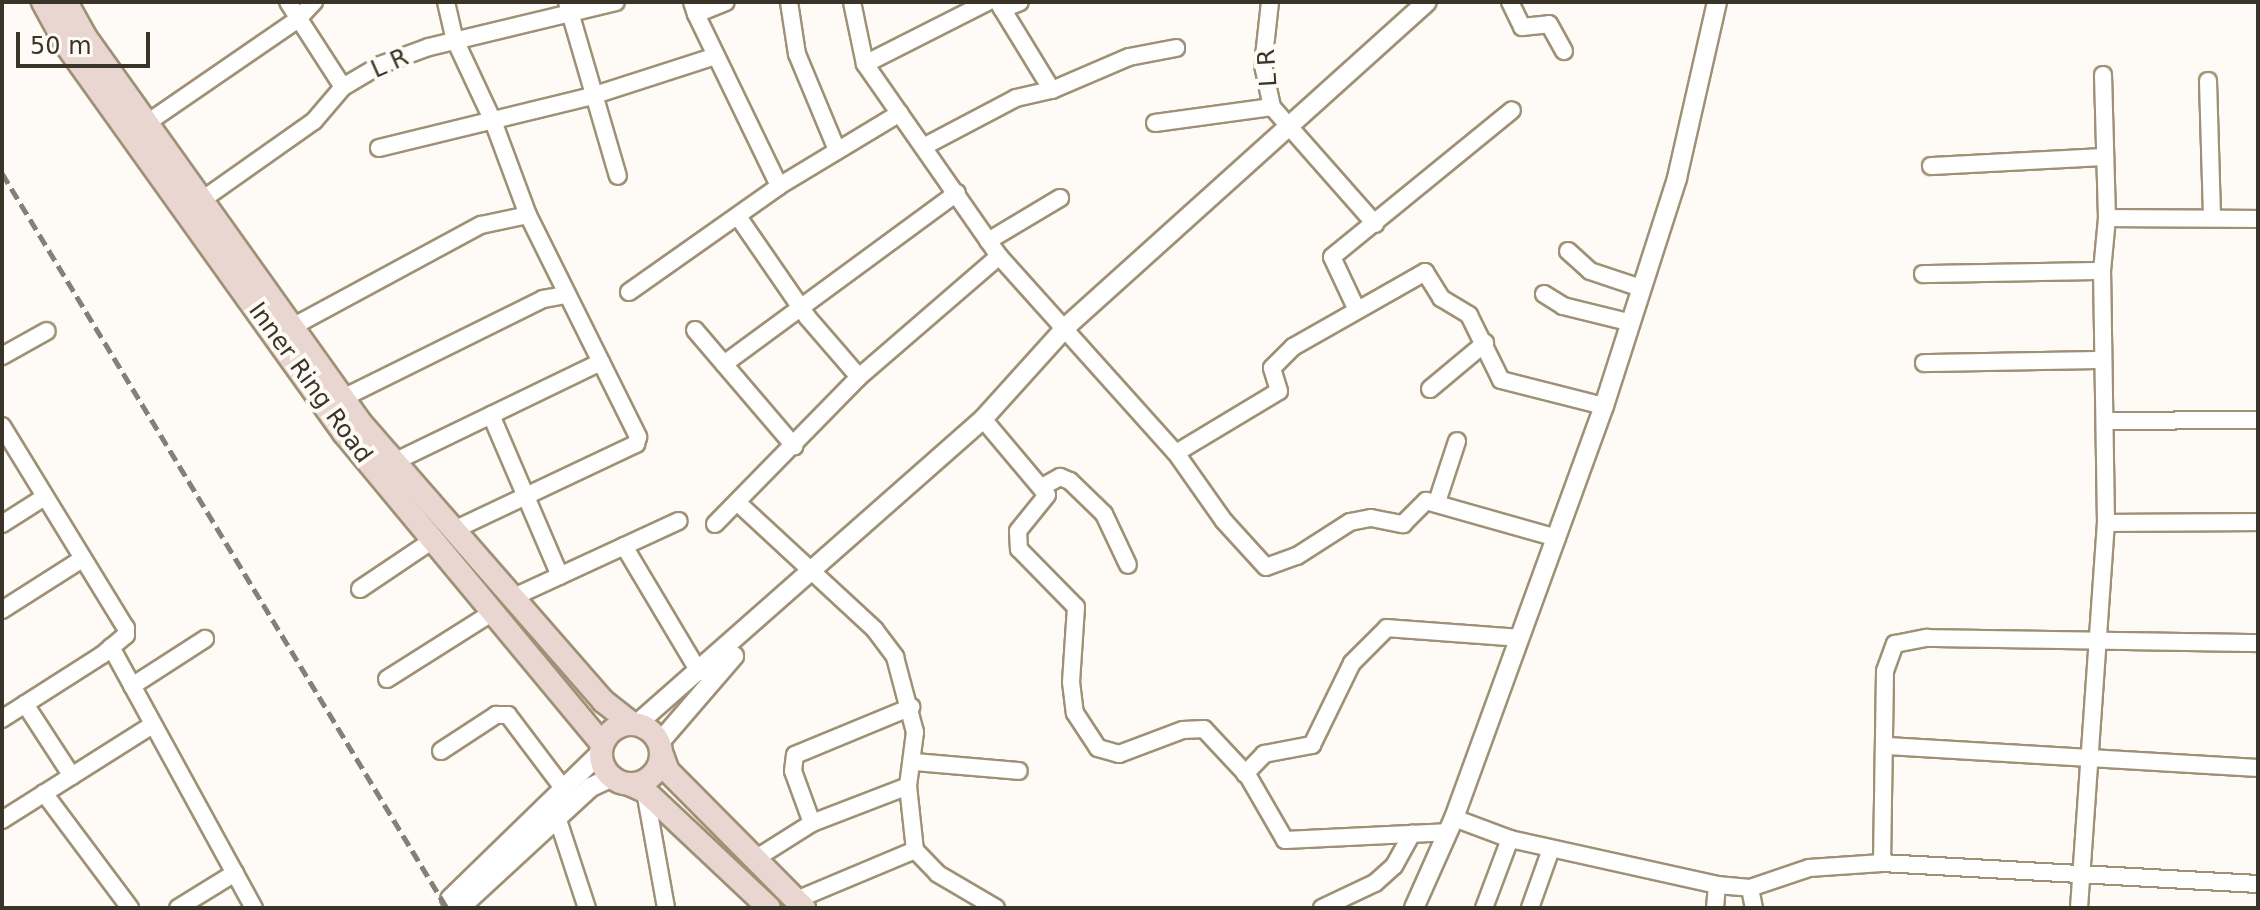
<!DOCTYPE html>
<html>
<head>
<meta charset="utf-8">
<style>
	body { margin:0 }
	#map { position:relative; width:2260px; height:910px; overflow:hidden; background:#fefbf6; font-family:"DejaVu Sans",sans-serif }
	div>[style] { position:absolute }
	.roads { filter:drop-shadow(2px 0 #9f9176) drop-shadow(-2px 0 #9f9176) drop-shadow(0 2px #9f9176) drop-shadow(0 -2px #9f9176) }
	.minor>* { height:16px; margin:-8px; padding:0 8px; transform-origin:8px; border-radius:8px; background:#fff }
	.tertiary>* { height:18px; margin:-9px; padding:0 9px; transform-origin:9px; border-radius:9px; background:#fff }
	.secondary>* { height:22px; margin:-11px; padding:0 11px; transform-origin:11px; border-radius:11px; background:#ead6d0 }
	.secondary>.ring { margin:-11px; padding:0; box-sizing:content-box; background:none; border:22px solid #ead6d0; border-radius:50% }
	.rail>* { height:5px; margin-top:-2.5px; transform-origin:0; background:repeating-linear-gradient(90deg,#848077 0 12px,transparent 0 18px) }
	span { translate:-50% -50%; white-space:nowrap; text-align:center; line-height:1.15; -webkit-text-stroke:8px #fefbf6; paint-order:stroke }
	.street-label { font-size:24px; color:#393328 }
	.frame { position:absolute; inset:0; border:4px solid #393328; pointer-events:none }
	.scale { position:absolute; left:16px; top:32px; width:134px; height:36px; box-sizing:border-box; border:4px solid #393328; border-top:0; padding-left:10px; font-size:24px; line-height:28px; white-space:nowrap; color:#393328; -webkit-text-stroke:6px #fefbf6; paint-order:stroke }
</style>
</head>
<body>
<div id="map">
	<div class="roads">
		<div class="minor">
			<i style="left:288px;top:2px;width:101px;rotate:57.1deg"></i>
			<i style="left:446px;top:2px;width:39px;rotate:77deg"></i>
			<i style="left:455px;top:40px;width:89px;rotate:64.9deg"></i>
			<i style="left:493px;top:121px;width:100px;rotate:69.6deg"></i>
			<i style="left:528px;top:215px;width:248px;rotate:63.6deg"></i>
			<i style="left:638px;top:437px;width:7px;rotate:106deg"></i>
			<i style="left:636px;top:444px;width:201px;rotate:154.7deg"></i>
			<i style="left:567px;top:2px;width:181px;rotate:73.7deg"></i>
			<i style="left:692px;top:2px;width:13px;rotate:72deg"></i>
			<i style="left:696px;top:14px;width:32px;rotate:-22deg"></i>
			<i style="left:789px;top:2px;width:53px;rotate:81.3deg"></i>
			<i style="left:797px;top:54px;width:104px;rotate:67.4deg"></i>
			<i style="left:852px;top:2px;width:63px;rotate:78.2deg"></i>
			<i style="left:865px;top:64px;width:234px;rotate:55.1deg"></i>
			<i style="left:999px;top:256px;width:265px;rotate:48.1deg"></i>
			<i style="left:1176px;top:453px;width:83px;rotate:54.8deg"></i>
			<i style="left:1224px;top:521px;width:62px;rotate:47.6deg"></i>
			<i style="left:1266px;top:567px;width:33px;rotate:-20deg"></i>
			<i style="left:1297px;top:556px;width:63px;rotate:-32.7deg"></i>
			<i style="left:1350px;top:522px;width:21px;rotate:-11deg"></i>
			<i style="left:1371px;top:518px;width:33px;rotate:11deg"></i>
			<i style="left:1403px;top:524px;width:33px;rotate:-45deg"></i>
			<i style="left:1426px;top:501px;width:136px;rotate:15.8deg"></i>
			<i style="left:998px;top:2px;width:103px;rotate:58.5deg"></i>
			<i style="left:1270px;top:2px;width:63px;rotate:96.3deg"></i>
			<i style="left:1263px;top:65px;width:43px;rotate:77.9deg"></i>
			<i style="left:1272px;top:107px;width:156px;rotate:48.6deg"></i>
			<i style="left:1510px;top:2px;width:28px;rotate:64deg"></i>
			<i style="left:1522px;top:27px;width:27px;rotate:-6deg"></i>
			<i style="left:1549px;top:24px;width:31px;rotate:61deg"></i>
			<i style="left:1002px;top:9px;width:19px;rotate:-21deg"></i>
			<i style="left:696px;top:14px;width:191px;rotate:64.2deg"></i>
			<i style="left:865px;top:64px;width:137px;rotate:-26.9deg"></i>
			<i style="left:2103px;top:75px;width:143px;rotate:88.4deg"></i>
			<i style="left:2208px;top:81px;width:137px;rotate:88.3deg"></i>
			<i style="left:147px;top:123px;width:182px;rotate:-34.5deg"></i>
			<i style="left:297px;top:20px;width:25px;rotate:-47deg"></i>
			<i style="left:1155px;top:123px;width:118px;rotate:-7.8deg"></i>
			<i style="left:925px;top:146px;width:103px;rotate:-27.8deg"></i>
			<i style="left:1016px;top:98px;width:37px;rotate:-13deg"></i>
			<i style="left:1052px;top:90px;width:84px;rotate:-23.2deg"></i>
			<i style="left:1129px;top:57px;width:48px;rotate:-10.8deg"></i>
			<i style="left:379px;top:148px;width:219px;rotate:-13.7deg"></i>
			<i style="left:592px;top:96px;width:127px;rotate:-17.9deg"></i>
			<i style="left:1931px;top:166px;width:174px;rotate:-3deg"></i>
			<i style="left:202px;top:200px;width:137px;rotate:-35.2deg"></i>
			<i style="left:314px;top:121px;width:45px;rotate:-49.5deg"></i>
			<i style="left:343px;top:87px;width:43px;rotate:-30.7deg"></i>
			<i style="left:380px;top:65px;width:52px;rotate:-20.2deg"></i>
			<i style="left:429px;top:47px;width:192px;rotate:-13.5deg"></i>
			<i style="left:739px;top:218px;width:121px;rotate:55.4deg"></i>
			<i style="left:808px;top:318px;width:78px;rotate:49.2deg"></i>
			<i style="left:988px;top:241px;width:84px;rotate:-30.8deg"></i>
			<i style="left:1568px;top:251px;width:30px;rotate:42deg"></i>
			<i style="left:1590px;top:271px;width:54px;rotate:18.4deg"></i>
			<i style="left:1923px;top:274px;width:179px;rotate:-1deg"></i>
			<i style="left:629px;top:292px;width:184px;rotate:-35.2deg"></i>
			<i style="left:779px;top:186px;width:141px;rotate:-31.1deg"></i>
			<i style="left:1544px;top:294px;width:22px;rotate:32deg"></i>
			<i style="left:1563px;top:306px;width:67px;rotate:13.8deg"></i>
			<i style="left:1356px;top:308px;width:56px;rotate:-115.2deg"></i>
			<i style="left:1332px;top:257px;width:232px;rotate:-39.2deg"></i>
			<i style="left:292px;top:327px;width:215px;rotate:-28.4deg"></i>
			<i style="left:481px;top:225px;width:48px;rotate:-12deg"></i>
			<i style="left:695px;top:330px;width:153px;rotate:49.5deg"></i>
			<i style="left:2px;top:356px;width:51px;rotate:-29.1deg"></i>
			<i style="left:1924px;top:363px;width:179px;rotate:-1deg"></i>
			<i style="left:724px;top:364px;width:289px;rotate:-36.3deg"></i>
			<i style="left:1430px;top:389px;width:72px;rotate:-39.9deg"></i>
			<i style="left:343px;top:398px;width:223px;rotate:-26.3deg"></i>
			<i style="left:543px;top:299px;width:22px;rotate:-10deg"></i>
			<i style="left:491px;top:415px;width:175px;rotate:66.8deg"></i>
			<i style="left:983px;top:419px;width:99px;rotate:49.9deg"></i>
			<i style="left:1047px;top:495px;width:46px;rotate:128.9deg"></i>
			<i style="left:1018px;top:531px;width:18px;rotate:87deg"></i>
			<i style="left:1019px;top:549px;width:81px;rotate:45.5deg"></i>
			<i style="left:1076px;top:607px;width:75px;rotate:93.8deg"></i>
			<i style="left:1071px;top:682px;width:31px;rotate:83deg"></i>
			<i style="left:1075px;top:713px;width:42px;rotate:56.7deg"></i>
			<i style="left:1098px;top:748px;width:22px;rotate:16deg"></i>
			<i style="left:1119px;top:754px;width:68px;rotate:-20.6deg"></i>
			<i style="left:1183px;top:730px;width:21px;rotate:-3deg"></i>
			<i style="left:1204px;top:729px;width:64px;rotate:46.9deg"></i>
			<i style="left:1248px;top:776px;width:74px;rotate:60deg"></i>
			<i style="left:1285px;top:840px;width:161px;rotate:-2.8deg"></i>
			<i style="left:2105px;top:421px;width:153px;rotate:-0.4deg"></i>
			<i style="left:2px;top:426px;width:237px;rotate:58.5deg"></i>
			<i style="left:126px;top:628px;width:7px;rotate:90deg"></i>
			<i style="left:126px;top:635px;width:31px;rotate:140deg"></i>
			<i style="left:102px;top:655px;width:119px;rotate:147.4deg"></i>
			<i style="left:1176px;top:453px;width:120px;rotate:-31deg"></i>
			<i style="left:1279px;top:391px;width:24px;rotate:-107deg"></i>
			<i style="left:1272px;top:368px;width:30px;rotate:-45deg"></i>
			<i style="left:1293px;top:347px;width:152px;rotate:-29.6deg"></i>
			<i style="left:1425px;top:272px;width:31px;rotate:58deg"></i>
			<i style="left:1441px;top:298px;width:33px;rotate:31deg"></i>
			<i style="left:1469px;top:315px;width:72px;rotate:63.8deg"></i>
			<i style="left:1501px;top:380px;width:106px;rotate:14.2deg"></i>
			<i style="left:394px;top:462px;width:230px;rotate:-25.8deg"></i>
			<i style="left:1042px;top:487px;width:21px;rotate:-29deg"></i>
			<i style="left:1060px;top:477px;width:11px;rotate:22deg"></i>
			<i style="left:1070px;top:481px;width:47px;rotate:44.1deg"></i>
			<i style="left:1104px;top:514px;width:56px;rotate:64.8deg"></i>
			<i style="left:737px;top:502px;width:188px;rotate:42.8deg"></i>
			<i style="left:875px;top:630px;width:34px;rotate:53deg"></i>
			<i style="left:895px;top:657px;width:78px;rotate:75.1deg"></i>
			<i style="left:915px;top:732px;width:54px;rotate:97.4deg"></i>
			<i style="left:908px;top:786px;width:64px;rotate:83.8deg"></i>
			<i style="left:915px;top:850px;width:33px;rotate:46deg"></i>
			<i style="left:938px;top:874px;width:67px;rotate:30.4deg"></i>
			<i style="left:1437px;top:502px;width:64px;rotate:-71.8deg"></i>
			<i style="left:2106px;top:523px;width:152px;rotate:-0.4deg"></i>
			<i style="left:2px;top:524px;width:49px;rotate:-32.4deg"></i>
			<i style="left:715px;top:524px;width:206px;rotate:-45.6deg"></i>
			<i style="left:859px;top:377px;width:185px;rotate:-40.8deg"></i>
			<i style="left:624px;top:546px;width:147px;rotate:59.2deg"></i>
			<i style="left:360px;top:589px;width:88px;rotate:-33.9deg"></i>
			<i style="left:516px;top:596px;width:179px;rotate:-24.8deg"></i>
			<i style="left:2px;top:610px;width:95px;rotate:-32.5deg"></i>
			<i style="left:111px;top:647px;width:298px;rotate:61.3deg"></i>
			<i style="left:387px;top:679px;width:125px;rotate:-32.3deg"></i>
			<i style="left:132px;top:686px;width:87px;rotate:-32.8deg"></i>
			<i style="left:25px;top:704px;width:86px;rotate:56.9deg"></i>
			<i style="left:1887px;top:746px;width:372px;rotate:3.4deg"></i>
			<i style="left:441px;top:751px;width:66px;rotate:-33.2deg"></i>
			<i style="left:496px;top:715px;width:12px"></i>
			<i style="left:508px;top:715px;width:91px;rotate:53deg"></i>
			<i style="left:914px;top:762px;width:105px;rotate:4.9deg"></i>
			<i style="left:1245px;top:774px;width:28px;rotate:-46deg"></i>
			<i style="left:1264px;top:754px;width:49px;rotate:-10.6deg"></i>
			<i style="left:1312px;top:745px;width:91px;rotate:-64deg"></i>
			<i style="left:1352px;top:663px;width:49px;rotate:-45deg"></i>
			<i style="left:1387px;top:628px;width:133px;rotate:4.3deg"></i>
			<i style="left:645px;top:791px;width:119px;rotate:79.8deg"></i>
			<i style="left:44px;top:793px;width:144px;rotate:53.2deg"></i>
			<i style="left:557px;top:817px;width:96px;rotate:71.8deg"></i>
			<i style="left:1454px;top:818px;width:60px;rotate:20.6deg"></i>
			<i style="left:1510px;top:839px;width:212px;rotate:12.5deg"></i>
			<i style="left:1717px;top:885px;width:33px;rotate:5deg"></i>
			<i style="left:1750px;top:888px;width:62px;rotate:-18.7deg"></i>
			<i style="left:1809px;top:868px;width:73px;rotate:-3.9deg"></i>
			<i style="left:1882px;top:863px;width:377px;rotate:3.2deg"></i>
			<i style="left:2px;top:820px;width:178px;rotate:-32.3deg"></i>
			<i style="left:812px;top:823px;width:55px;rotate:-110.1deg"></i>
			<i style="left:793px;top:771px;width:16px;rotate:-83deg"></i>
			<i style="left:795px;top:755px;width:126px;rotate:-22.5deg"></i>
			<i style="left:755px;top:859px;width:67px;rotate:-32.3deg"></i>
			<i style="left:812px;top:823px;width:103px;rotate:-21.1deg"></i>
			<i style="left:1882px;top:863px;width:192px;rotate:-89.1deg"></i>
			<i style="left:1885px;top:671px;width:29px;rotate:-70deg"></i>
			<i style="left:1895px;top:644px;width:33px;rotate:-11deg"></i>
			<i style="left:1927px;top:638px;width:331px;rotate:0.9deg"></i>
			<i style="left:1750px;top:888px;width:20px;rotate:79deg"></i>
			<i style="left:796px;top:900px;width:129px;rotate:-22.8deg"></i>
			<i style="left:178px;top:908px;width:67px;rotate:-31.6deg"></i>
			<i style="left:1322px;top:908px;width:59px;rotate:-25.3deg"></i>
			<i style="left:1375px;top:883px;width:25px;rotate:-42deg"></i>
			<i style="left:1394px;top:866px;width:37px;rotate:-61deg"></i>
			<i style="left:1484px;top:908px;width:74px;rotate:-69.4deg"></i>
			<i style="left:1530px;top:908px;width:63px;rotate:-70.4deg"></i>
			<i style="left:1715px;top:908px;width:23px;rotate:-85deg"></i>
			<i style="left:2079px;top:908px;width:386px;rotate:-86deg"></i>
			<i style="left:2106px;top:523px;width:252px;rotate:-90.9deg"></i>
			<i style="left:2102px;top:271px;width:53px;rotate:-84.6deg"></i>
			<i style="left:2107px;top:218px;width:151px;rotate:0.4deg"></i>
		</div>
		<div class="tertiary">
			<i style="left:637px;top:724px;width:461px;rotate:-41.4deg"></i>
			<i style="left:983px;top:419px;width:125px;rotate:-47.9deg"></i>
			<i style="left:1067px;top:326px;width:484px;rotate:-42deg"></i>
			<i style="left:659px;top:743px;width:115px;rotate:-49.2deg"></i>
			<i style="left:450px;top:899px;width:209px;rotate:-44.2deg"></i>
			<i style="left:462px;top:906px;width:176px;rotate:-42.7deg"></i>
			<i style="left:591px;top:787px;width:23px;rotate:-25deg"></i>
			<i style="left:1414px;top:908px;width:98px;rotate:-66deg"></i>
			<i style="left:1454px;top:818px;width:438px;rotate:-70deg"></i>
			<i style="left:1604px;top:406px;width:239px;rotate:-72.2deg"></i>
			<i style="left:1677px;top:178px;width:180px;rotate:-77.2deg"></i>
		</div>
		<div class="secondary">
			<i style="left:43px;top:2px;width:50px;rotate:61.4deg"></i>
			<i style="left:67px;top:46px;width:476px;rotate:54.4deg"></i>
			<i style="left:344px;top:433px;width:404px;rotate:50.3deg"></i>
			<i style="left:66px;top:2px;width:38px;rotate:61deg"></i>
			<i style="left:84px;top:35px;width:474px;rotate:54.5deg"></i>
			<i style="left:359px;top:421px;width:371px;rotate:48.9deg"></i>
			<i style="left:603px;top:701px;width:36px;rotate:38deg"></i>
			<i class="ring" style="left:601px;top:724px;width:38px;height:38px"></i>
			<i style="left:661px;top:752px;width:20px;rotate:70deg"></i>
			<i style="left:668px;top:771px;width:193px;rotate:45.2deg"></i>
			<i style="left:629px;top:784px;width:17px;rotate:24deg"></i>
			<i style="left:645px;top:791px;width:170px;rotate:43.3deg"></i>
		</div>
	</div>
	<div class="rail">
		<i style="left:2px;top:173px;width:859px;rotate:58.81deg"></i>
	</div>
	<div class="street-label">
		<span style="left:390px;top:64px;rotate:-24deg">L R</span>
		<span style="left:1268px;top:68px;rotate:-94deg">L R</span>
		<span style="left:310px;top:383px;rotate:54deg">Inner Ring Road</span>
	</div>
	<div class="frame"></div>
	<div class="scale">50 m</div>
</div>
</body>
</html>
